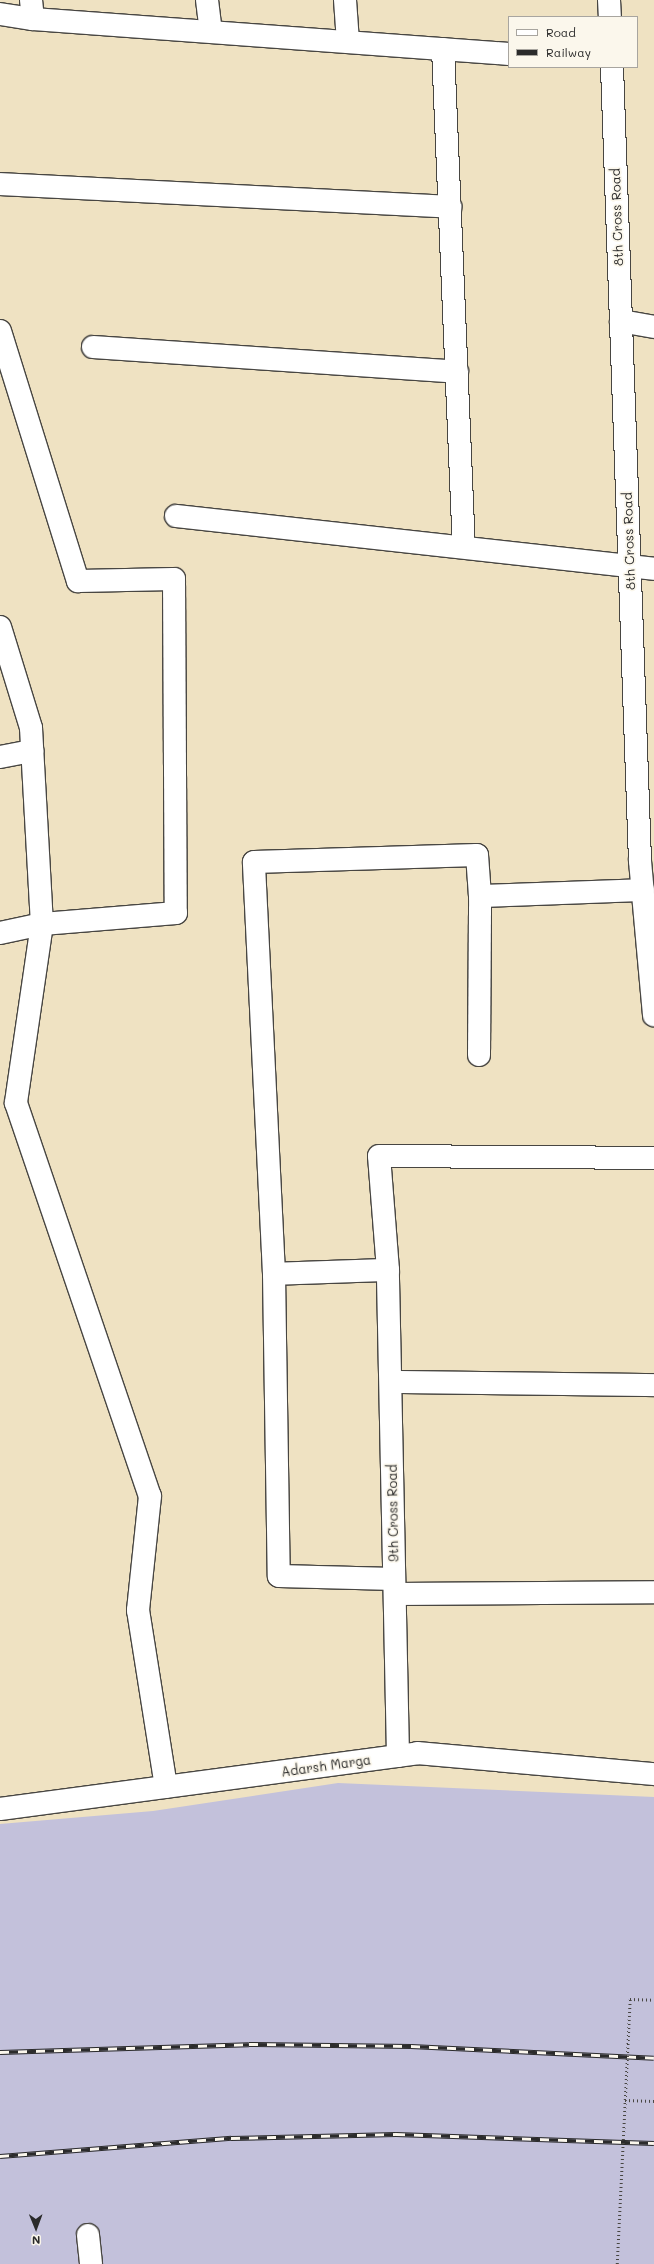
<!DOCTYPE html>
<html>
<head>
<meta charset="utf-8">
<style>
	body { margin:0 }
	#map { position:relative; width:654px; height:2264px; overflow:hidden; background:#efe2c2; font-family:Mali,sans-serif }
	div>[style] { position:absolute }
	.industrial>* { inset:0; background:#c3c1db }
	.path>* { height:2.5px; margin-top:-1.25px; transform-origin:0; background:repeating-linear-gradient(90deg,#484642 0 1px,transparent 0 4px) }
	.roads { filter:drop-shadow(1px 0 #484642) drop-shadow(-1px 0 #484642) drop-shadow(0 1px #484642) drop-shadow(0 -1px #484642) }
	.minor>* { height:22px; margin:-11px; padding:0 11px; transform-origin:11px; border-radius:11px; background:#fff }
	.major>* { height:22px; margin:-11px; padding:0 11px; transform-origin:11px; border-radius:11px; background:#fff }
	.rail>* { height:4.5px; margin-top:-2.25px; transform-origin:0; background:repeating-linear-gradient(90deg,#fbf7ec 0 9px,#2b2b2b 0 18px); box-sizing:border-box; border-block:1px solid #2b2b2b }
	.path-bridge>* { height:2.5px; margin-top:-1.25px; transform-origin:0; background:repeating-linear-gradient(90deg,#484642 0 1px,transparent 0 4px) }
	span { translate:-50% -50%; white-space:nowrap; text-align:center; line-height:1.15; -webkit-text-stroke:3.5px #fbf7ec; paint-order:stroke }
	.street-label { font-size:13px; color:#2b2b2b }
	.legend { position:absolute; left:508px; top:16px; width:130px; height:52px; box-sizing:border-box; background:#fbf7ec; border:1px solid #a8a59f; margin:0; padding:5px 7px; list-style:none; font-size:12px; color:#2b2b2b }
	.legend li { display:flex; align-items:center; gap:8px; height:20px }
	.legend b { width:20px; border:1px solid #a8a59f }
	.north { position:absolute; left:16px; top:2208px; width:40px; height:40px; -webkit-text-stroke:3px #fbf7ec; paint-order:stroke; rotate:179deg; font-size:11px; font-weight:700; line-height:16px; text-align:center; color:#2b2b2b }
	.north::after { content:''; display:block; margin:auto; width:14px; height:18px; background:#2b2b2b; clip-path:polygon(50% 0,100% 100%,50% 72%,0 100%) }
</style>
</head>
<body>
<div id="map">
	<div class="industrial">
		<i style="clip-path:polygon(338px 1783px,654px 1797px,654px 2264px,0 2264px,0 1824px,153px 1811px)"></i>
	</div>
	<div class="path">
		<i style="left:630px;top:1999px;width:24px;rotate:2deg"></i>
		<i style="left:625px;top:2100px;width:29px;rotate:2deg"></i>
	</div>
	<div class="roads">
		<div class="minor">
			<i style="left:31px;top:0;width:19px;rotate:84deg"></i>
			<i style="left:33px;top:19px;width:477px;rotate:4.2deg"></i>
			<i style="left:207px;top:0;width:31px;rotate:83deg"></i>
			<i style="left:345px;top:0;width:42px;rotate:85.9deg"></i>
			<i style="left:609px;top:0;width:17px;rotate:87deg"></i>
			<i style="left:0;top:14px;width:33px;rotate:9deg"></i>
			<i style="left:443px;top:49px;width:498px;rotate:87.6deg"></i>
			<i style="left:612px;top:67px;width:794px;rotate:87.98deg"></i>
			<i style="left:640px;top:861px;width:155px;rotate:84.8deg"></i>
			<i style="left:0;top:184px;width:451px;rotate:2.9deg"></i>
			<i style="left:621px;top:321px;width:34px;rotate:10deg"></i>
			<i style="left:0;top:331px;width:262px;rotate:72.7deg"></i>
			<i style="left:78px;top:581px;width:96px;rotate:-1.2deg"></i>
			<i style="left:174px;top:579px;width:334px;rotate:89.7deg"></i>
			<i style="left:176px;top:913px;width:134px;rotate:175.3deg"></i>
			<i style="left:42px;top:924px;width:43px;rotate:167.9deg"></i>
			<i style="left:93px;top:347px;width:365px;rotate:3.9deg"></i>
			<i style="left:176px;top:516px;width:481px;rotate:6.3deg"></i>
			<i style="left:0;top:627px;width:106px;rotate:72.9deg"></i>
			<i style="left:31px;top:728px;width:196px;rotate:86.8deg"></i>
			<i style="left:42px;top:924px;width:181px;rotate:98.3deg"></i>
			<i style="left:16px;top:1103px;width:415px;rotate:71.2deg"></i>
			<i style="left:150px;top:1496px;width:115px;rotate:96deg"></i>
			<i style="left:138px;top:1610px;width:179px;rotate:81deg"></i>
			<i style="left:0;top:757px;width:33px;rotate:-11deg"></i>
			<i style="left:479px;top:1055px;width:159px;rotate:-89.6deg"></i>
			<i style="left:480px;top:896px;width:163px;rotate:-2.1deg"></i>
			<i style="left:388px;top:1270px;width:114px;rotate:178deg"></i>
			<i style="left:274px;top:1274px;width:412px;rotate:-92.8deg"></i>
			<i style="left:254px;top:862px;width:223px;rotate:-1.8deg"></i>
			<i style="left:477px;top:855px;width:41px;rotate:85.8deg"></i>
			<i style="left:274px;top:1274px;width:302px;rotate:89.1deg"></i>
			<i style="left:279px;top:1576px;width:115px;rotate:1.5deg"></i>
			<i style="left:391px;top:1382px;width:263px;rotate:0.7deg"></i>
			<i style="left:395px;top:1594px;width:259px;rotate:-0.4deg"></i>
			<i style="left:398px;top:1756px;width:486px;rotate:-91.2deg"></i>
			<i style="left:388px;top:1270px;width:114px;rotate:-94.5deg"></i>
			<i style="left:379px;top:1156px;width:275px;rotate:0.4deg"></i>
			<i style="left:88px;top:2235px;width:29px;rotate:84deg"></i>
		</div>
		<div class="major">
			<i style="left:0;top:1809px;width:421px;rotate:-7.6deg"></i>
			<i style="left:417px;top:1753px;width:238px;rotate:5.1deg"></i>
		</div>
	</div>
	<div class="rail">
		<i style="left:0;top:2052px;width:249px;rotate:-1.8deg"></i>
		<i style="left:249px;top:2044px;width:162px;rotate:0.7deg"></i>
		<i style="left:411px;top:2046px;width:243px;rotate:2.8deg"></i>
		<i style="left:0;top:2156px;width:232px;rotate:-4.5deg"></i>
		<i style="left:231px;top:2138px;width:165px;rotate:-1.4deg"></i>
		<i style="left:396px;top:2134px;width:258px;rotate:2deg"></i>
	</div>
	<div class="path-bridge">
		<i style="left:617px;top:2264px;width:265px;rotate:-87.2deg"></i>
	</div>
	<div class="street-label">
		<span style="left:617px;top:217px;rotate:-92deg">8th Cross Road</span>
		<span style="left:629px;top:541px;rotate:-92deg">8th Cross Road</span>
		<span style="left:393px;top:1513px;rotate:-91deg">9th Cross Road</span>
		<span style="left:326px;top:1766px;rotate:-8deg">Adarsh Marga</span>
	</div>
	<ul class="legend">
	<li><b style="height:5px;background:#fff"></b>Road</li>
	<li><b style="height:5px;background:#2b2b2b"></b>Railway</li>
	</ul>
	<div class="north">N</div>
</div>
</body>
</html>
